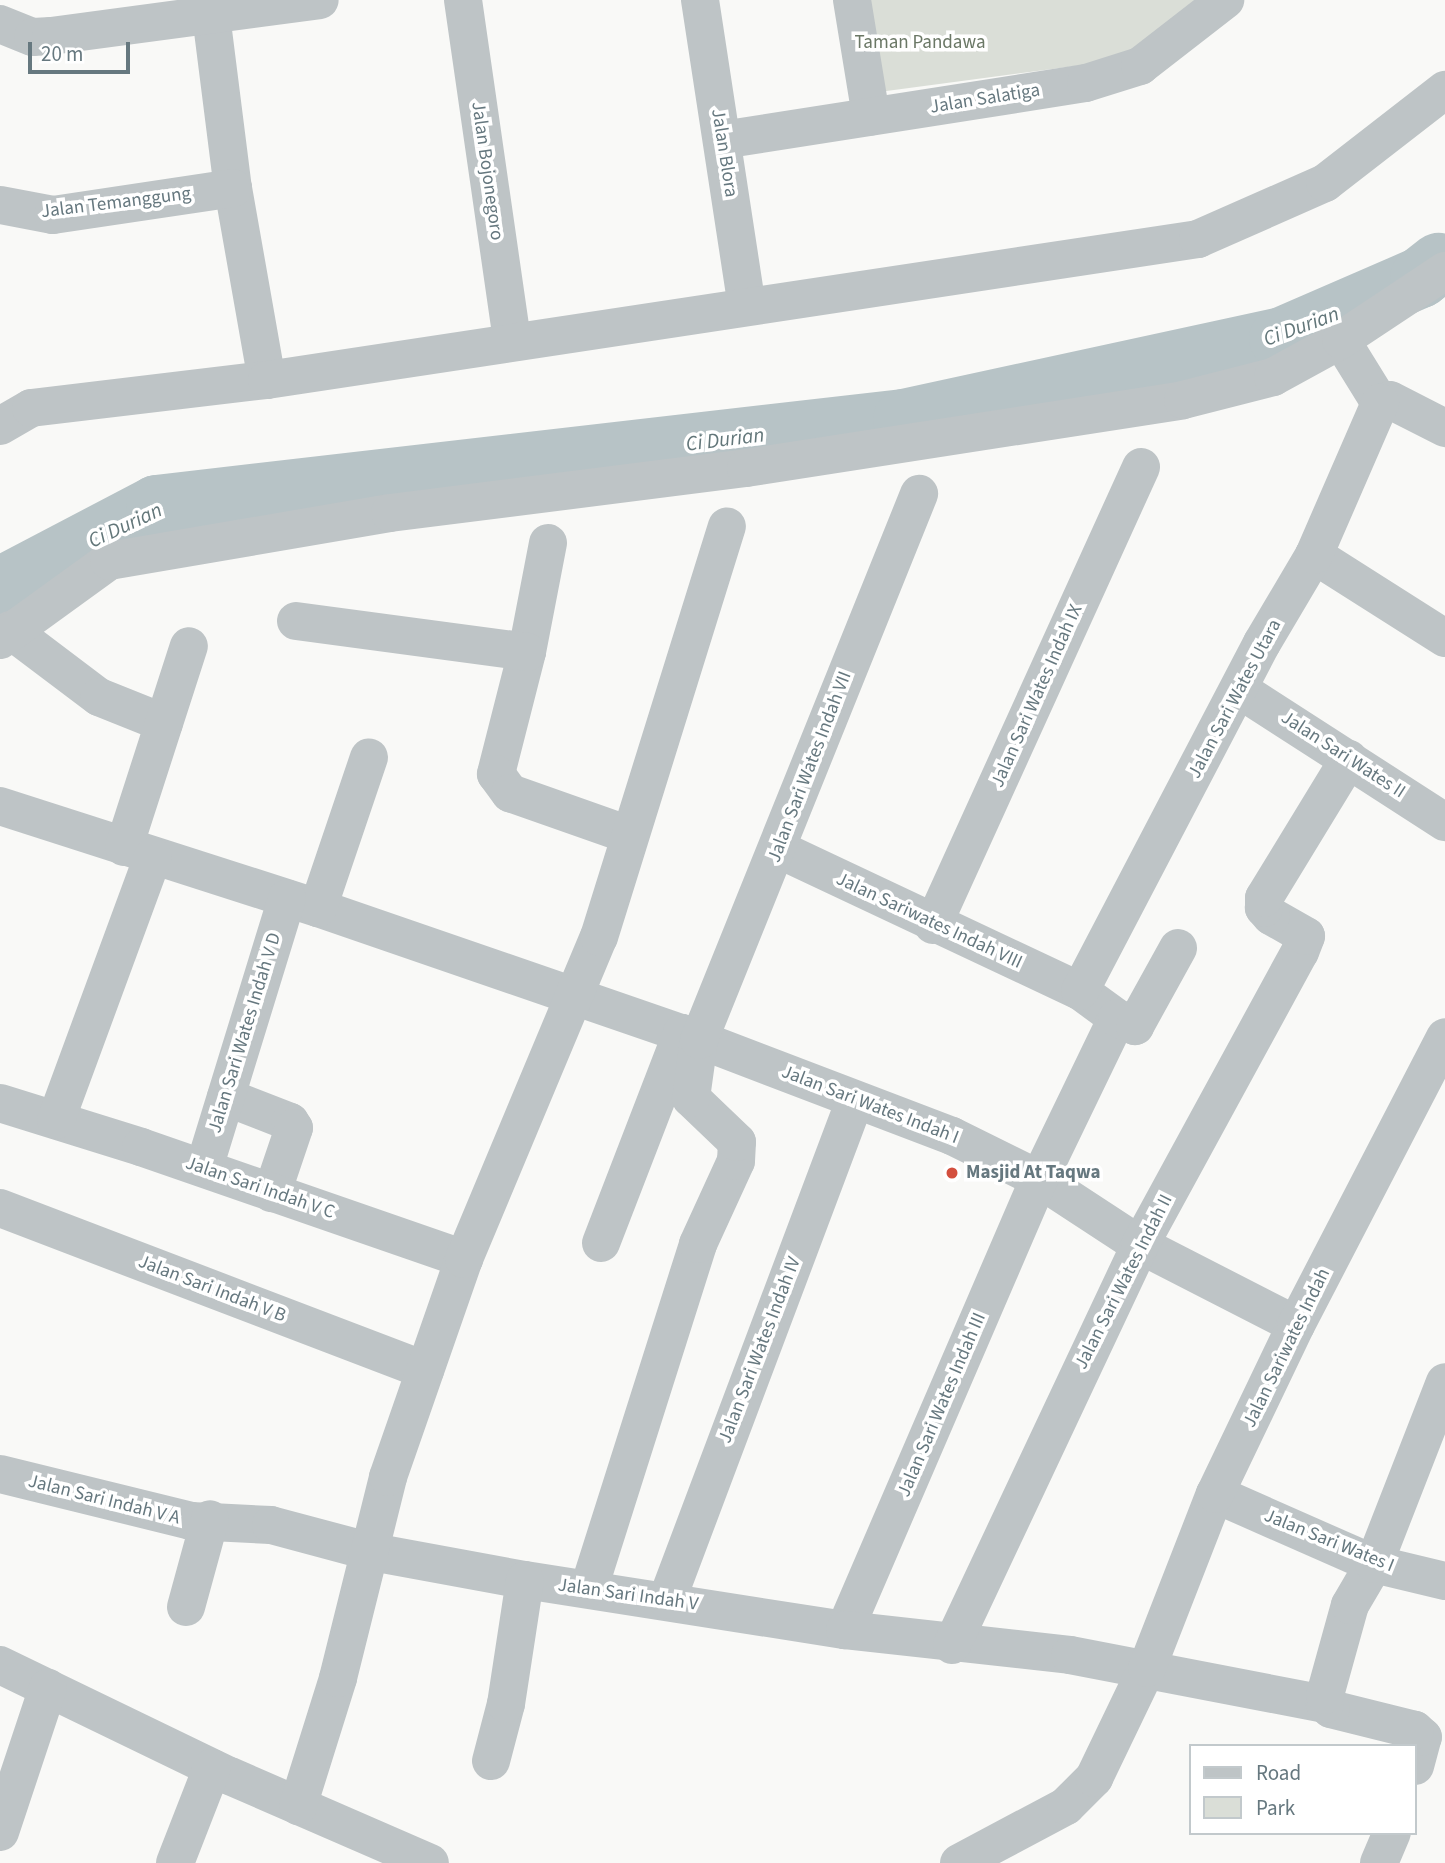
<!DOCTYPE html>
<html>
<head>
<meta charset="utf-8">
<style>
	body { margin:0 }
	#map { position:relative; width:1445px; height:1863px; overflow:hidden; background:#f9f9f7; font-family:"Source Sans 3",sans-serif }
	div>[style] { position:absolute }
	.green>* { inset:0; background:#daded7 }
	.river>* { height:61px; margin:-30.5px; padding:0 30.5px; transform-origin:30.5px; border-radius:30.5px; background:#b7c3c6 }
	.minor>* { height:38px; margin:-19px; padding:0 19px; transform-origin:19px; border-radius:19px; background:#bec4c6 }
	.dots>* { width:19px; height:19px; translate:-50% -50%; box-sizing:border-box; border:4px solid #fff; border-radius:50% }
	span { translate:-50% -50%; white-space:nowrap; text-align:center; line-height:1.15; -webkit-text-stroke:7px #fff; paint-order:stroke }
	.park-label { font-size:19px; color:#6b7866 }
	.street-label { font-size:19px; color:#66787f }
	.poi-label { font-size:19px; color:#66787f; font-weight:700 }
	.left { translate:0 -50%; text-align:left }
	.water-label { font-size:21px; color:#627679; font-style:italic }
	.legend { position:absolute; left:1189px; top:1744px; width:228px; height:91px; box-sizing:border-box; background:#fff; border:2px solid #c2c9cc; margin:0; padding:9px 12px; list-style:none; font-size:21px; color:#66787f }
	.legend li { display:flex; align-items:center; gap:14px; height:35px }
	.legend b { width:35px; border:2px solid #c2c9cc }
	.scale { position:absolute; left:28px; top:42px; width:102px; height:32px; box-sizing:border-box; border:4px solid #66787f; border-top:0; padding-left:9px; font-size:21px; line-height:24px; white-space:nowrap; color:#66787f; -webkit-text-stroke:5px #fff; paint-order:stroke }
</style>
</head>
<body>
<div id="map">
	<div class="green">
		<i style="clip-path:polygon(865px 0,1200px 0,1135px 50px,1083px 65px,879px 92px)"></i>
	</div>
	<div class="river">
		<i style="left:0;top:587px;width:176px;rotate:-27.7deg"></i>
		<i style="left:156px;top:505px;width:752px;rotate:-6.57deg"></i>
		<i style="left:903px;top:419px;width:385px;rotate:-12.2deg"></i>
		<i style="left:1279px;top:338px;width:154px;rotate:-23.4deg"></i>
		<i style="left:1420px;top:277px;width:23px;rotate:-38deg"></i>
	</div>
	<div class="minor">
		<i style="left:463px;top:0;width:345px;rotate:81.8deg"></i>
		<i style="left:700px;top:0;width:310px;rotate:81.3deg"></i>
		<i style="left:852px;top:0;width:118px;rotate:80.7deg"></i>
		<i style="left:211px;top:15px;width:174px;rotate:82.8deg"></i>
		<i style="left:233px;top:188px;width:195px;rotate:80deg"></i>
		<i style="left:0;top:24px;width:35px;rotate:22deg"></i>
		<i style="left:33px;top:37px;width:18px;rotate:-3deg"></i>
		<i style="left:51px;top:36px;width:271px;rotate:-7.6deg"></i>
		<i style="left:722px;top:140px;width:368px;rotate:-8.9deg"></i>
		<i style="left:1086px;top:83px;width:57px;rotate:-17.5deg"></i>
		<i style="left:1140px;top:66px;width:108px;rotate:-37.8deg"></i>
		<i style="left:0;top:205px;width:54px;rotate:10.7deg"></i>
		<i style="left:53px;top:215px;width:182px;rotate:-8.5deg"></i>
		<i style="left:1341px;top:340px;width:74px;rotate:58.2deg"></i>
		<i style="left:1380px;top:403px;width:10px;rotate:-17deg"></i>
		<i style="left:1390px;top:400px;width:62px;rotate:27deg"></i>
		<i style="left:0;top:426px;width:36px;rotate:-30deg"></i>
		<i style="left:31px;top:408px;width:238px;rotate:-6.8deg"></i>
		<i style="left:267px;top:380px;width:942px;rotate:-8.61deg"></i>
		<i style="left:1198px;top:239px;width:139px;rotate:-23.8deg"></i>
		<i style="left:1325px;top:183px;width:152px;rotate:-37.8deg"></i>
		<i style="left:548px;top:543px;width:111px;rotate:100.9deg"></i>
		<i style="left:527px;top:652px;width:126px;rotate:104.3deg"></i>
		<i style="left:496px;top:774px;width:24px;rotate:54deg"></i>
		<i style="left:510px;top:793px;width:126px;rotate:19.4deg"></i>
		<i style="left:1314px;top:555px;width:155px;rotate:32.4deg"></i>
		<i style="left:296px;top:621px;width:233px;rotate:7.6deg"></i>
		<i style="left:10px;top:630px;width:111px;rotate:37deg"></i>
		<i style="left:99px;top:697px;width:70px;rotate:21.8deg"></i>
		<i style="left:0;top:640px;width:135px;rotate:-35.9deg"></i>
		<i style="left:109px;top:561px;width:285px;rotate:-9.7deg"></i>
		<i style="left:390px;top:513px;width:359px;rotate:-7.2deg"></i>
		<i style="left:746px;top:468px;width:442px;rotate:-8.8deg"></i>
		<i style="left:1183px;top:400px;width:93px;rotate:-14.3deg"></i>
		<i style="left:1273px;top:377px;width:77px;rotate:-28.6deg"></i>
		<i style="left:1341px;top:340px;width:125px;rotate:-33.6deg"></i>
		<i style="left:1240px;top:690px;width:244px;rotate:32.8deg"></i>
		<i style="left:0;top:806px;width:334px;rotate:17.8deg"></i>
		<i style="left:318px;top:908px;width:385px;rotate:19deg"></i>
		<i style="left:682px;top:1033px;width:289px;rotate:20.9deg"></i>
		<i style="left:952px;top:1136px;width:97px;rotate:26.3deg"></i>
		<i style="left:1039px;top:1179px;width:121px;rotate:33.2deg"></i>
		<i style="left:1140px;top:1245px;width:175px;rotate:27.1deg"></i>
		<i style="left:124px;top:847px;width:211px;rotate:-72.1deg"></i>
		<i style="left:778px;top:849px;width:334px;rotate:25.2deg"></i>
		<i style="left:1080px;top:991px;width:46px;rotate:36.1deg"></i>
		<i style="left:1117px;top:1018px;width:179px;rotate:115.8deg"></i>
		<i style="left:1039px;top:1179px;width:491px;rotate:113.3deg"></i>
		<i style="left:318px;top:908px;width:159px;rotate:-71.3deg"></i>
		<i style="left:933px;top:925px;width:503px;rotate:-65.57deg"></i>
		<i style="left:1080px;top:991px;width:393px;rotate:-62.4deg"></i>
		<i style="left:1262px;top:643px;width:102px;rotate:-59.4deg"></i>
		<i style="left:1314px;top:555px;width:166px;rotate:-66.5deg"></i>
		<i style="left:1117px;top:1018px;width:20px;rotate:24deg"></i>
		<i style="left:1135px;top:1026px;width:89px;rotate:-61.1deg"></i>
		<i style="left:226px;top:1097px;width:69px;rotate:21.3deg"></i>
		<i style="left:290px;top:1122px;width:7px;rotate:56deg"></i>
		<i style="left:294px;top:1128px;width:69px;rotate:108.7deg"></i>
		<i style="left:0;top:1103px;width:148px;rotate:17.3deg"></i>
		<i style="left:141px;top:1147px;width:342px;rotate:19.1deg"></i>
		<i style="left:56px;top:1120px;width:280px;rotate:-69.8deg"></i>
		<i style="left:204px;top:1168px;width:282px;rotate:-72.9deg"></i>
		<i style="left:0;top:1208px;width:455px;rotate:20.9deg"></i>
		<i style="left:601px;top:1243px;width:225px;rotate:-68.9deg"></i>
		<i style="left:0;top:1474px;width:197px;rotate:13.8deg"></i>
		<i style="left:191px;top:1521px;width:80px;rotate:2.9deg"></i>
		<i style="left:271px;top:1525px;width:105px;rotate:15deg"></i>
		<i style="left:372px;top:1552px;width:156px;rotate:10.4deg"></i>
		<i style="left:525px;top:1580px;width:324px;rotate:8.9deg"></i>
		<i style="left:845px;top:1630px;width:226px;rotate:6.3deg"></i>
		<i style="left:1070px;top:1655px;width:260px;rotate:10.9deg"></i>
		<i style="left:1215px;top:1494px;width:174px;rotate:23.8deg"></i>
		<i style="left:1374px;top:1564px;width:73px;rotate:13.5deg"></i>
		<i style="left:589px;top:1588px;width:361px;rotate:-72.4deg"></i>
		<i style="left:698px;top:1244px;width:91px;rotate:-65.4deg"></i>
		<i style="left:736px;top:1161px;width:19px;rotate:-87deg"></i>
		<i style="left:737px;top:1142px;width:64px;rotate:-136.3deg"></i>
		<i style="left:691px;top:1098px;width:59px;rotate:-82.1deg"></i>
		<i style="left:699px;top:1040px;width:589px;rotate:-68.05deg"></i>
		<i style="left:667px;top:1600px;width:534px;rotate:-69.39deg"></i>
		<i style="left:186px;top:1607px;width:91px;rotate:-74.7deg"></i>
		<i style="left:952px;top:1645px;width:442px;rotate:-64.8deg"></i>
		<i style="left:1140px;top:1245px;width:334px;rotate:-61.4deg"></i>
		<i style="left:1300px;top:952px;width:17px;rotate:-69deg"></i>
		<i style="left:1306px;top:936px;width:40px;rotate:-150.3deg"></i>
		<i style="left:1271px;top:916px;width:11px;rotate:-131deg"></i>
		<i style="left:1264px;top:908px;width:10px;rotate:-90deg"></i>
		<i style="left:1264px;top:898px;width:163px;rotate:-58.6deg"></i>
		<i style="left:0;top:1665px;width:255px;rotate:25.8deg"></i>
		<i style="left:230px;top:1776px;width:218px;rotate:23.5deg"></i>
		<i style="left:491px;top:1761px;width:59px;rotate:-75.3deg"></i>
		<i style="left:506px;top:1704px;width:125px;rotate:-81.3deg"></i>
		<i style="left:1415px;top:1766px;width:30px;rotate:-75deg"></i>
		<i style="left:1423px;top:1737px;width:11px;rotate:-139deg"></i>
		<i style="left:1415px;top:1730px;width:87px;rotate:-166deg"></i>
		<i style="left:1331px;top:1709px;width:8px;rotate:-140deg"></i>
		<i style="left:1325px;top:1704px;width:9px;rotate:-90deg"></i>
		<i style="left:1325px;top:1695px;width:93px;rotate:-74.5deg"></i>
		<i style="left:1350px;top:1605px;width:48px;rotate:-59.7deg"></i>
		<i style="left:1374px;top:1564px;width:195px;rotate:-68.7deg"></i>
		<i style="left:298px;top:1806px;width:134px;rotate:-72.6deg"></i>
		<i style="left:338px;top:1678px;width:207px;rotate:-76deg"></i>
		<i style="left:388px;top:1477px;width:231px;rotate:-70.8deg"></i>
		<i style="left:464px;top:1259px;width:349px;rotate:-67.3deg"></i>
		<i style="left:599px;top:937px;width:430px;rotate:-72.7deg"></i>
		<i style="left:0;top:1832px;width:152px;rotate:-71.6deg"></i>
		<i style="left:175px;top:1863px;width:102px;rotate:-68.7deg"></i>
		<i style="left:959px;top:1863px;width:121px;rotate:-28deg"></i>
		<i style="left:1066px;top:1806px;width:40px;rotate:-45deg"></i>
		<i style="left:1094px;top:1778px;width:122px;rotate:-64.3deg"></i>
		<i style="left:1147px;top:1668px;width:187px;rotate:-68.7deg"></i>
		<i style="left:1215px;top:1494px;width:187px;rotate:-64.4deg"></i>
		<i style="left:1296px;top:1325px;width:324px;rotate:-62.6deg"></i>
		<i style="left:1379px;top:1863px;width:33px;rotate:-67deg"></i>
	</div>
	<div class="dots">
		<i style="left:952px;top:1173px;background:#d34f3e"></i>
	</div>
	<div class="park-label">
		<span style="left:920px;top:43px">Taman Pandawa</span>
	</div>
	<div class="street-label">
		<span style="left:985px;top:99px;rotate:-9deg">Jalan Salatiga</span>
		<span style="left:724px;top:153px;rotate:81deg">Jalan Blora</span>
		<span style="left:487px;top:171px;rotate:82deg">Jalan Bojonegoro</span>
		<span style="left:116px;top:203px;rotate:-7deg">Jalan Temanggung</span>
		<span style="left:1037px;top:696px;rotate:-66deg">Jalan Sari Wates Indah IX</span>
		<span style="left:1235px;top:699px;rotate:-62deg">Jalan Sari Wates Utara</span>
		<span style="left:1343px;top:755px;rotate:33deg">Jalan Sari Wates II</span>
		<span style="left:810px;top:767px;rotate:-69deg">Jalan Sari Wates Indah VII</span>
		<span style="left:929px;top:921px;rotate:25deg">Jalan Sariwates Indah VIII</span>
		<span style="left:245px;top:1033px;rotate:-73deg">Jalan Sari Wates Indah V D</span>
		<span style="left:870px;top:1105px;rotate:21deg">Jalan Sari Wates Indah I</span>
		<span style="left:260px;top:1188px;rotate:19deg">Jalan Sari Indah V C</span>
		<span style="left:1124px;top:1282px;rotate:-63deg">Jalan Sari Wates Indah II</span>
		<span style="left:212px;top:1289px;rotate:21deg">Jalan Sari Indah V B</span>
		<span style="left:1287px;top:1348px;rotate:-64deg">Jalan Sariwates Indah</span>
		<span style="left:760px;top:1350px;rotate:-69deg">Jalan Sari Wates Indah IV</span>
		<span style="left:942px;top:1405px;rotate:-67deg">Jalan Sari Wates Indah III</span>
		<span style="left:104px;top:1500px;rotate:14deg">Jalan Sari Indah V A</span>
		<span style="left:1329px;top:1541px;rotate:22deg">Jalan Sari Wates I</span>
		<span style="left:628px;top:1595px;rotate:8deg">Jalan Sari Indah V</span>
	</div>
	<div class="poi-label">
		<span class="left" style="left:966px;top:1173px">Masjid At Taqwa</span>
	</div>
	<div class="water-label">
		<span style="left:1301px;top:326px;rotate:-20deg">Ci Durian</span>
		<span style="left:725px;top:439px;rotate:-7deg">Ci Durian</span>
		<span style="left:125px;top:525px;rotate:-25deg">Ci Durian</span>
	</div>
	<ul class="legend">
	<li><b style="height:9px;background:#bec4c6"></b>Road</li>
	<li><b style="height:19px;background:#daded7"></b>Park</li>
	</ul>
	<div class="scale">20 m</div>
</div>
</body>
</html>
